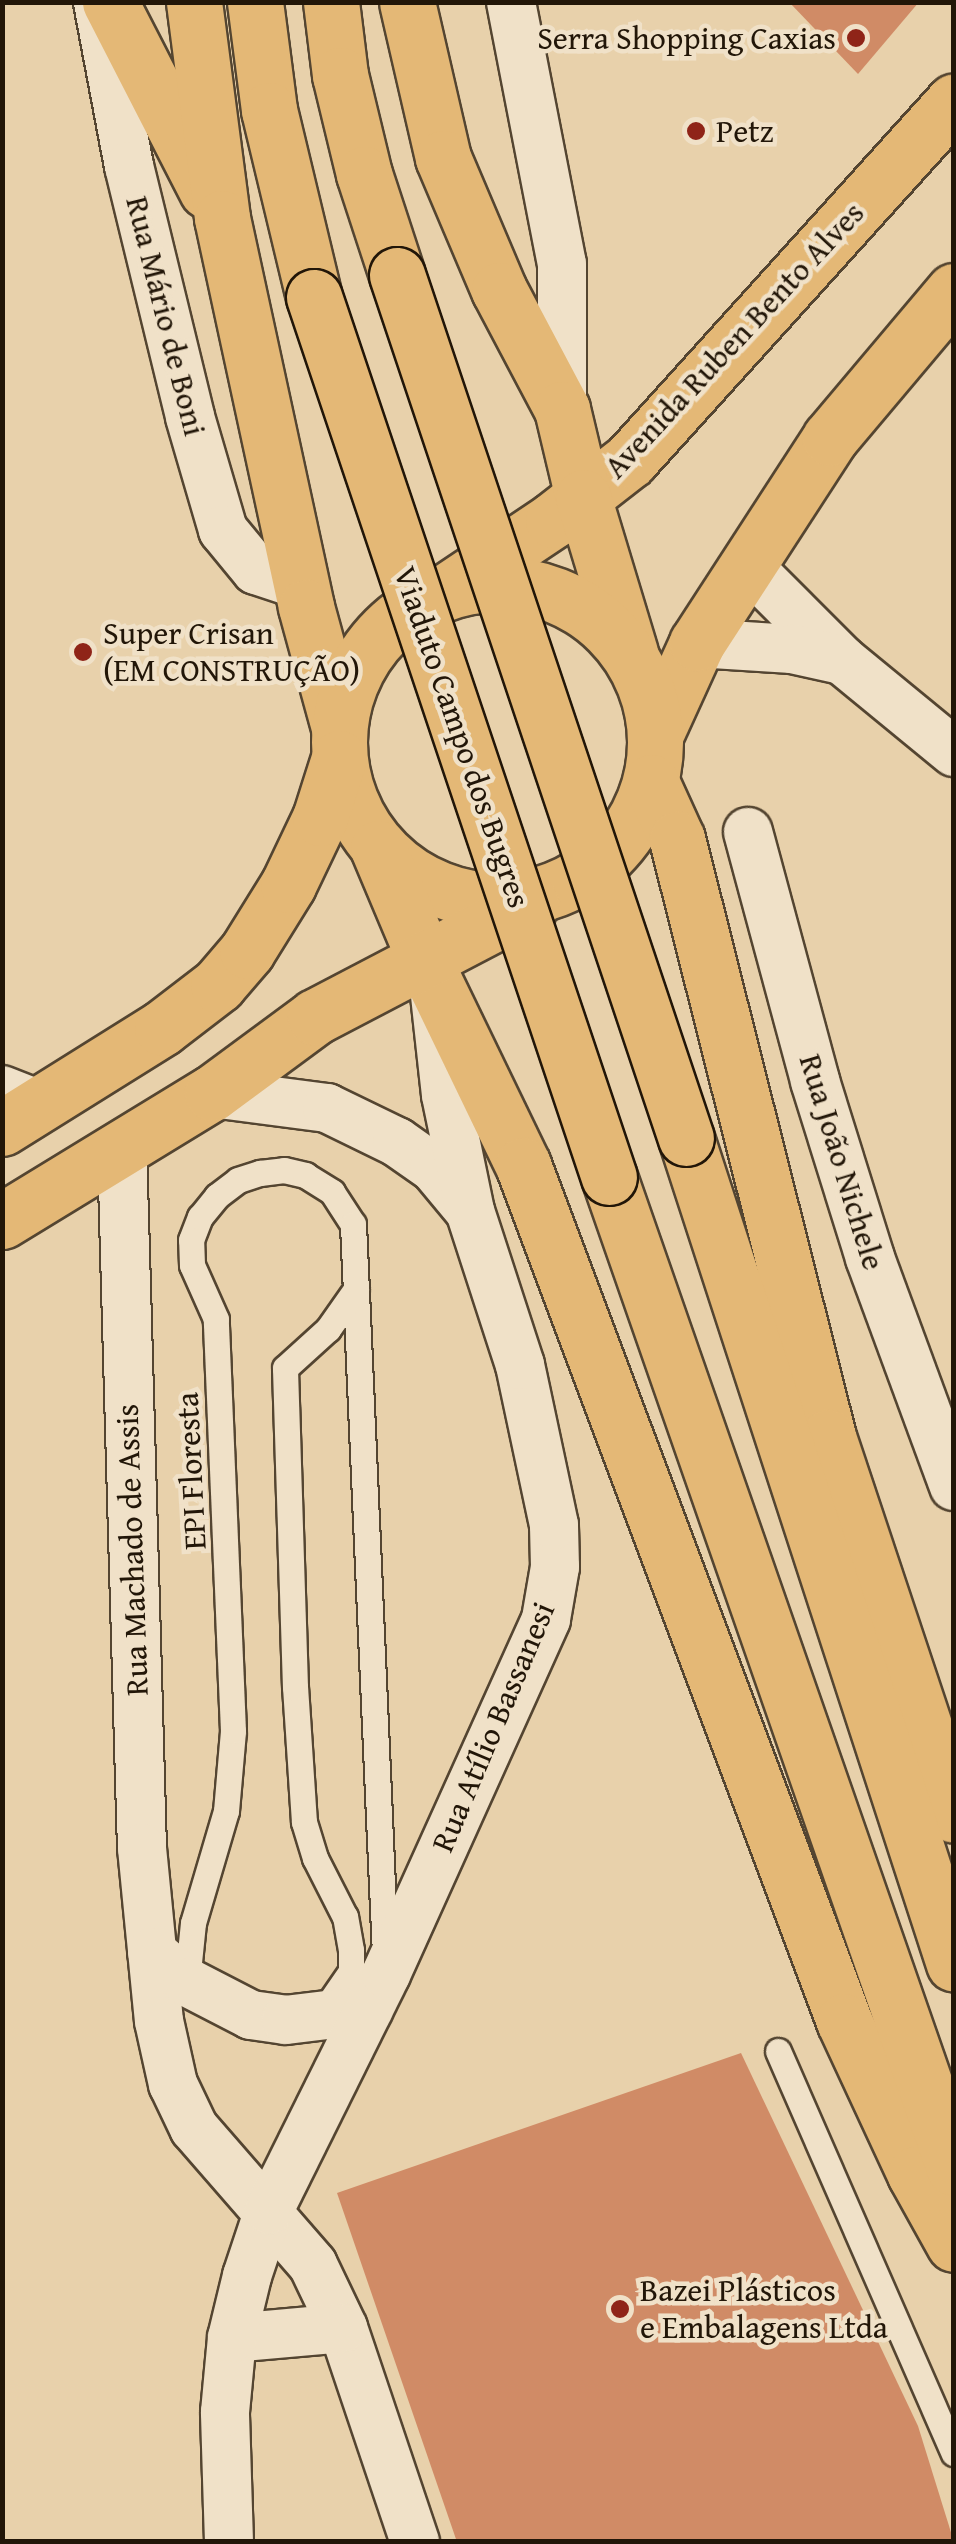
<!DOCTYPE html>
<html>
<head>
<meta charset="utf-8">
<style>
	body { margin:0 }
	#map { position:relative; width:956px; height:2544px; overflow:hidden; background:#e8d1ab; font-family:"Gentium Book Plus",serif }
	div>[style] { position:absolute }
	.building>* { inset:0; background:#d08b66 }
	.roads { filter:drop-shadow(2px 0 #544531) drop-shadow(-2px 0 #544531) drop-shadow(0 2px #544531) drop-shadow(0 -2px #544531) }
	.service>* { height:25px; margin:-12.5px; padding:0 12.5px; transform-origin:12.5px; border-radius:12.5px; background:#f0e1c8 }
	.minor>* { height:48px; margin:-24px; padding:0 24px; transform-origin:24px; border-radius:24px; background:#f0e1c8 }
	.primary>* { height:55px; margin:-27.5px; padding:0 27.5px; transform-origin:27.5px; border-radius:27.5px; background:#e4b876 }
	.trunk>* { height:55px; margin:-27.5px; padding:0 27.5px; transform-origin:27.5px; border-radius:27.5px; background:#e4b876 }
	.trunk>.ring { margin:-27.5px; padding:0; box-sizing:content-box; background:none; border:55px solid #e4b876; border-radius:50% }
	.bridges { filter:drop-shadow(2px 0 #221608) drop-shadow(-2px 0 #221608) drop-shadow(0 2px #221608) drop-shadow(0 -2px #221608) }
	.trunk-bridge>* { height:55px; margin:-27.5px; padding:0 27.5px; transform-origin:27.5px; border-radius:27.5px; background:#e4b876 }
	.dots>* { width:28px; height:28px; translate:-50% -50%; box-sizing:border-box; border:5px solid #f0e1c8; border-radius:50% }
	span { translate:-50% -50%; white-space:nowrap; text-align:center; line-height:1.15; -webkit-text-stroke:9px #f0e1c8; paint-order:stroke }
	.poi-label { font-size:32px; color:#221608 }
	.right { translate:-100% -50%; text-align:right }
	.left { translate:0 -50%; text-align:left }
	.street-label { font-size:32px; color:#221608 }
	.frame { position:absolute; inset:0; border:5px solid #221608; pointer-events:none }
</style>
</head>
<body>
<div id="map">
	<div class="building">
		<i style="clip-path:polygon(789px 2px,919px 2px,858px 74px)"></i>
		<i style="clip-path:polygon(741px 2053px,918px 2426px,954px 2542px,457px 2542px,337px 2193px)"></i>
	</div>
	<div class="roads">
		<div class="service">
			<i style="left:187px;top:1982px;width:59px;rotate:-84.2deg"></i>
			<i style="left:193px;top:1923px;width:117px;rotate:-73.6deg"></i>
			<i style="left:226px;top:1811px;width:80px;rotate:-85deg"></i>
			<i style="left:233px;top:1731px;width:412px;rotate:-92.4deg"></i>
			<i style="left:216px;top:1319px;width:59px;rotate:-114deg"></i>
			<i style="left:192px;top:1265px;width:25px;rotate:-92deg"></i>
			<i style="left:191px;top:1240px;width:25px;rotate:-69deg"></i>
			<i style="left:200px;top:1217px;width:27px;rotate:-51deg"></i>
			<i style="left:217px;top:1196px;width:26px;rotate:-37deg"></i>
			<i style="left:238px;top:1180px;width:23px;rotate:-18deg"></i>
			<i style="left:260px;top:1173px;width:24px;rotate:-7deg"></i>
			<i style="left:284px;top:1170px;width:22px;rotate:13deg"></i>
			<i style="left:305px;top:1175px;width:32px;rotate:32deg"></i>
			<i style="left:332px;top:1192px;width:38px;rotate:57deg"></i>
			<i style="left:353px;top:1224px;width:731px;rotate:87.49deg"></i>
			<i style="left:320px;top:2016px;width:55px;rotate:-55.4deg"></i>
			<i style="left:351px;top:1971px;width:21px;rotate:-90deg"></i>
			<i style="left:351px;top:1950px;width:34px;rotate:-100deg"></i>
			<i style="left:345px;top:1917px;width:66px;rotate:-117deg"></i>
			<i style="left:315px;top:1858px;width:38px;rotate:-107deg"></i>
			<i style="left:304px;top:1822px;width:135px;rotate:-93.8deg"></i>
			<i style="left:295px;top:1687px;width:319px;rotate:-91.8deg"></i>
			<i style="left:285px;top:1368px;width:58px;rotate:-42.2deg"></i>
			<i style="left:328px;top:1329px;width:49px;rotate:-55deg"></i>
			<i style="left:778px;top:2051px;width:439px;rotate:66.4deg"></i>
		</div>
		<div class="minor">
			<i style="left:98px;top:2px;width:167px;rotate:79.3deg"></i>
			<i style="left:129px;top:166px;width:258px;rotate:76.3deg"></i>
			<i style="left:190px;top:417px;width:118px;rotate:73.7deg"></i>
			<i style="left:223px;top:530px;width:52px;rotate:50.5deg"></i>
			<i style="left:256px;top:570px;width:47px;rotate:18.4deg"></i>
			<i style="left:511px;top:2px;width:267px;rotate:79deg"></i>
			<i style="left:562px;top:264px;width:145px;rotate:90deg"></i>
			<i style="left:747px;top:565px;width:134px;rotate:45deg"></i>
			<i style="left:842px;top:660px;width:145px;rotate:39.4deg"></i>
			<i style="left:697px;top:643px;width:95px;rotate:3.6deg"></i>
			<i style="left:792px;top:649px;width:51px;rotate:12.4deg"></i>
			<i style="left:748px;top:832px;width:258px;rotate:74.9deg"></i>
			<i style="left:815px;top:1081px;width:185px;rotate:72.7deg"></i>
			<i style="left:870px;top:1258px;width:243px;rotate:69.8deg"></i>
			<i style="left:2px;top:1090px;width:41px;rotate:21.5deg"></i>
			<i style="left:212px;top:1093px;width:116px;rotate:7.4deg"></i>
			<i style="left:327px;top:1108px;width:78px;rotate:25.9deg"></i>
			<i style="left:397px;top:1142px;width:45px;rotate:35.1deg"></i>
			<i style="left:434px;top:1168px;width:53px;rotate:50.3deg"></i>
			<i style="left:122px;top:1147px;width:701px;rotate:88.37deg"></i>
			<i style="left:142px;top:1848px;width:174px;rotate:84.4deg"></i>
			<i style="left:159px;top:2021px;width:65px;rotate:77.5deg"></i>
			<i style="left:173px;top:2084px;width:49px;rotate:64.5deg"></i>
			<i style="left:194px;top:2128px;width:181px;rotate:49deg"></i>
			<i style="left:313px;top:2265px;width:70px;rotate:64.5deg"></i>
			<i style="left:343px;top:2328px;width:226px;rotate:71.4deg"></i>
			<i style="left:152px;top:1952px;width:46px;rotate:40.6deg"></i>
			<i style="left:187px;top:1982px;width:72px;rotate:27.3deg"></i>
			<i style="left:251px;top:2015px;width:35px;rotate:8deg"></i>
			<i style="left:286px;top:2020px;width:83px;rotate:-7deg"></i>
			<i style="left:232px;top:2338px;width:111px;rotate:-5.1deg"></i>
			<i style="left:229px;top:2542px;width:130px;rotate:-91.8deg"></i>
			<i style="left:225px;top:2412px;width:74px;rotate:-84.6deg"></i>
			<i style="left:232px;top:2338px;width:64px;rotate:-76.4deg"></i>
			<i style="left:247px;top:2276px;width:70px;rotate:-71.6deg"></i>
			<i style="left:269px;top:2210px;width:263px;rotate:-63.6deg"></i>
			<i style="left:386px;top:1974px;width:389px;rotate:-65.7deg"></i>
			<i style="left:546px;top:1619px;width:53px;rotate:-80.2deg"></i>
			<i style="left:555px;top:1567px;width:42px;rotate:-91.4deg"></i>
			<i style="left:554px;top:1525px;width:164px;rotate:-102deg"></i>
			<i style="left:520px;top:1365px;width:162px;rotate:-108deg"></i>
			<i style="left:470px;top:1211px;width:118px;rotate:-101.7deg"></i>
			<i style="left:446px;top:1095px;width:101px;rotate:-96.3deg"></i>
		</div>
		<div class="primary">
			<i style="left:447px;top:591px;width:128px;rotate:-33.8deg"></i>
			<i style="left:553px;top:520px;width:98px;rotate:-37.9deg"></i>
			<i style="left:630px;top:460px;width:483px;rotate:-47.9deg"></i>
			<i style="left:656px;top:733px;width:99px;rotate:-65.5deg"></i>
			<i style="left:697px;top:643px;width:244px;rotate:-57deg"></i>
			<i style="left:830px;top:438px;width:192px;rotate:-49.9deg"></i>
		</div>
		<div class="trunk">
			<i style="left:110px;top:2px;width:212px;rotate:62.8deg"></i>
			<i style="left:194px;top:2px;width:218px;rotate:82.6deg"></i>
			<i style="left:222px;top:218px;width:398px;rotate:77.8deg"></i>
			<i style="left:306px;top:607px;width:125px;rotate:74.7deg"></i>
			<i style="left:255px;top:2px;width:109px;rotate:82.6deg"></i>
			<i style="left:269px;top:110px;width:192px;rotate:76.5deg"></i>
			<i style="left:331px;top:2px;width:74px;rotate:83deg"></i>
			<i style="left:340px;top:75px;width:102px;rotate:76.4deg"></i>
			<i style="left:364px;top:174px;width:106px;rotate:71.9deg"></i>
			<i style="left:407px;top:2px;width:160px;rotate:77deg"></i>
			<i style="left:443px;top:158px;width:143px;rotate:67deg"></i>
			<i style="left:499px;top:290px;width:135px;rotate:62.1deg"></i>
			<i style="left:562px;top:409px;width:90px;rotate:76.6deg"></i>
			<i style="left:583px;top:497px;width:163px;rotate:73.2deg"></i>
			<i class="ring" style="left:339px;top:584px;width:261px;height:261px"></i>
			<i style="left:651px;top:782px;width:63px;rotate:65.5deg"></i>
			<i style="left:677px;top:839px;width:617px;rotate:75.83deg"></i>
			<i style="left:828px;top:1437px;width:398px;rotate:71.6deg"></i>
			<i style="left:378px;top:848px;width:144px;rotate:67.2deg"></i>
			<i style="left:434px;top:981px;width:204px;rotate:64.2deg"></i>
			<i style="left:523px;top:1165px;width:914px;rotate:69.44deg"></i>
			<i style="left:844px;top:2021px;width:169px;rotate:65.1deg"></i>
			<i style="left:915px;top:2174px;width:80px;rotate:60.9deg"></i>
			<i style="left:2px;top:1128px;width:189px;rotate:-32deg"></i>
			<i style="left:162px;top:1028px;width:71px;rotate:-37.5deg"></i>
			<i style="left:218px;top:985px;width:45px;rotate:-49.5deg"></i>
			<i style="left:247px;top:951px;width:78px;rotate:-58.2deg"></i>
			<i style="left:288px;top:885px;width:74px;rotate:-64.5deg"></i>
			<i style="left:320px;top:818px;width:63px;rotate:-72.4deg"></i>
			<i style="left:686px;top:1138px;width:868px;rotate:72.02deg"></i>
			<i style="left:609px;top:1177px;width:1049px;rotate:70.81deg"></i>
			<i style="left:2px;top:1221px;width:246px;rotate:-31.4deg"></i>
			<i style="left:212px;top:1093px;width:128px;rotate:-36.4deg"></i>
			<i style="left:315px;top:1017px;width:244px;rotate:-27.6deg"></i>
		</div>
	</div>
	<div class="bridges">
		<div class="trunk-bridge">
			<i style="left:397px;top:275px;width:910px;rotate:71.49deg"></i>
			<i style="left:314px;top:297px;width:928px;rotate:71.47deg"></i>
		</div>
	</div>
	<div class="dots">
		<i style="left:856px;top:38px;background:#8f2418"></i>
		<i style="left:696px;top:131px;background:#8f2418"></i>
		<i style="left:83px;top:652px;background:#8f2418"></i>
		<i style="left:620px;top:2309px;background:#8f2418"></i>
	</div>
	<div class="poi-label">
		<span class="right" style="left:836px;top:38px">Serra Shopping Caxias</span>
		<span class="left" style="left:716px;top:131px">Petz</span>
		<span class="left" style="left:103px;top:652px">Super Crisan<br>(EM CONSTRUÇÃO)</span>
		<span class="left" style="left:640px;top:2309px">Bazei Plásticos<br>e Embalagens Ltda</span>
	</div>
	<div class="street-label">
		<span style="left:166px;top:316px;rotate:76deg">Rua Mário de Boni</span>
		<span style="left:734px;top:340px;rotate:-47deg">Avenida Ruben Bento Alves</span>
		<span style="left:462px;top:737px;rotate:71deg">Viaduto Campo dos Bugres</span>
		<span style="left:842px;top:1162px;rotate:73deg">Rua João Nichele</span>
		<span style="left:191px;top:1471px;rotate:-93deg">EPI Floresta</span>
		<span style="left:132px;top:1550px;rotate:-92deg">Rua Machado de Assis</span>
		<span style="left:493px;top:1727px;rotate:-67deg">Rua Atílio Bassanesi</span>
	</div>
	<div class="frame"></div>
</div>
</body>
</html>
